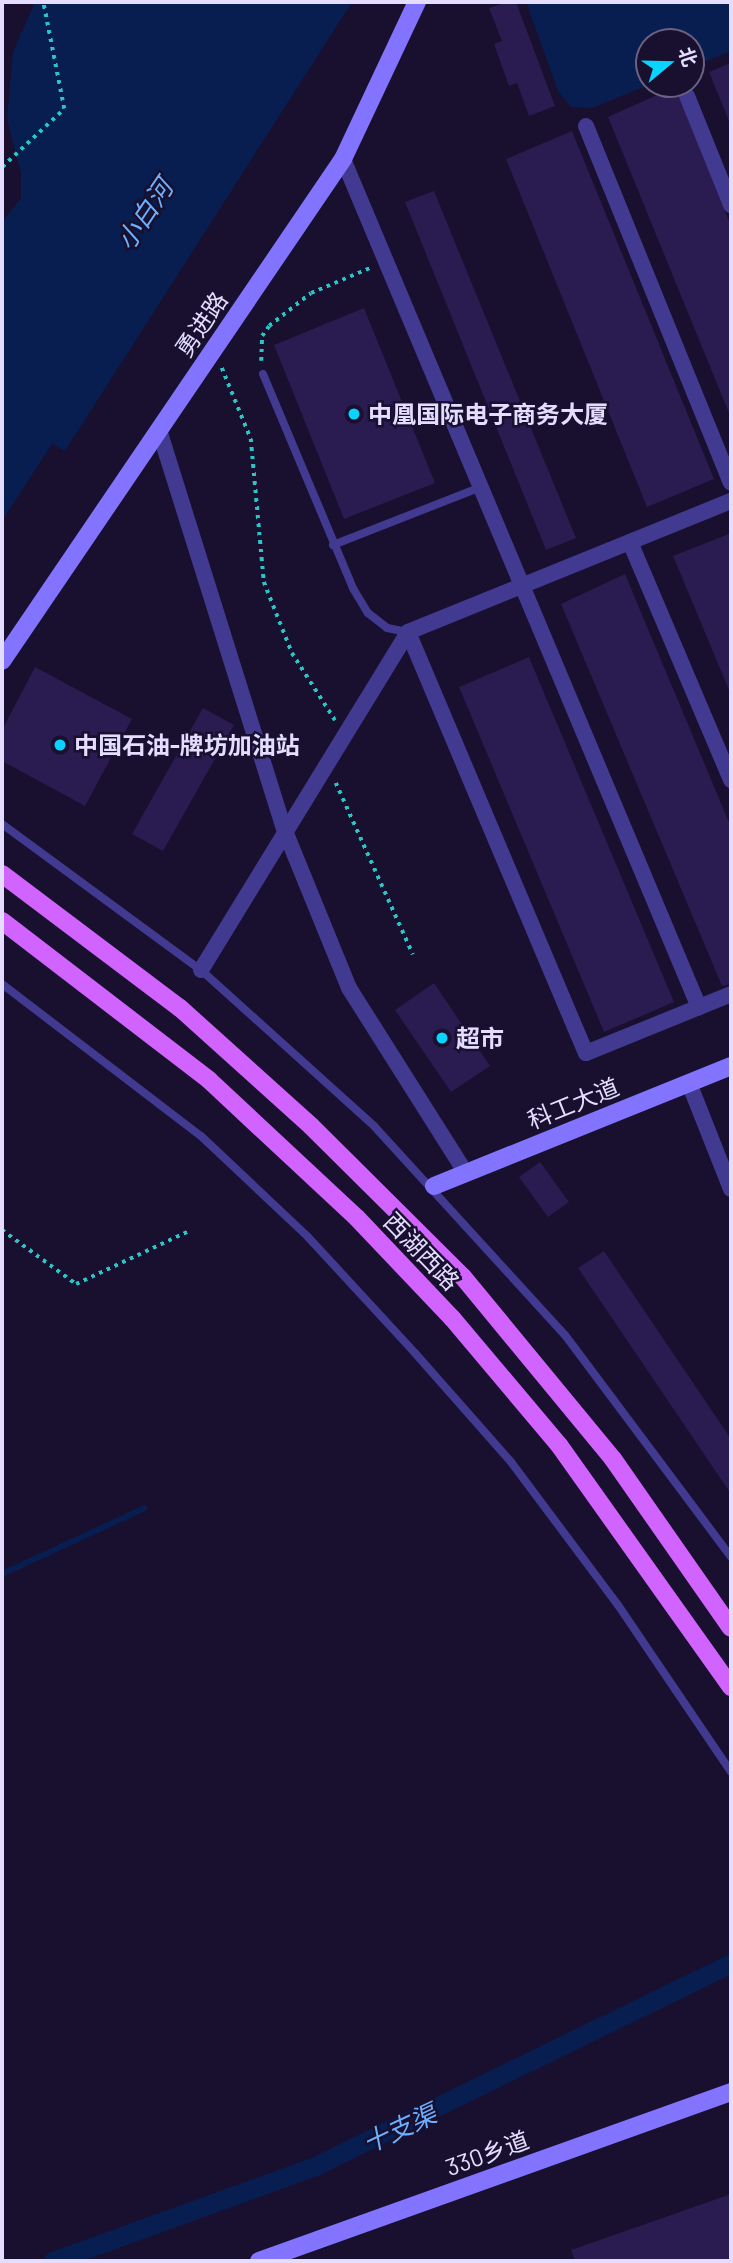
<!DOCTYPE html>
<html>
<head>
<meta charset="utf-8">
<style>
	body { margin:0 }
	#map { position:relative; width:733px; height:2263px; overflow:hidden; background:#18102e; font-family:Barlow,"Noto Sans SC",sans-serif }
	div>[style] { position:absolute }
	.water>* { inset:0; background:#081d50 }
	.stream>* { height:6px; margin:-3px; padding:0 3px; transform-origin:3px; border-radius:3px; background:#081d50 }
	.canal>* { height:19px; margin:-9.5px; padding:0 9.5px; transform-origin:9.5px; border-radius:9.5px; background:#081d50 }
	.building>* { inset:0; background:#2a1b50 }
	.path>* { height:3.5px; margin-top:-1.75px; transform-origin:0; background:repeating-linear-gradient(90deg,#29c5c7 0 3.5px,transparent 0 8.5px) }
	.lane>* { height:8px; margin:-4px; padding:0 4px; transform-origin:4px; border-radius:4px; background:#423990 }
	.street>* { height:16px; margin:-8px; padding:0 8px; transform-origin:8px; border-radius:8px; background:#423990 }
	.secondary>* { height:18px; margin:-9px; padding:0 9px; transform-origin:9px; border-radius:9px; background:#8274ff }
	.primary>* { height:18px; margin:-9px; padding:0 9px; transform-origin:9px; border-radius:9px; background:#d164ff }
	.dots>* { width:19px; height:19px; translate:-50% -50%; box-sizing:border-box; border:4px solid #18102e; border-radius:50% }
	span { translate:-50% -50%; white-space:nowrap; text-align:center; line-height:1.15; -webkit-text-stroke:5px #18102e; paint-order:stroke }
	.street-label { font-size:24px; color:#e4ddff }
	.poi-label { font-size:24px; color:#e4ddff; font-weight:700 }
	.left { translate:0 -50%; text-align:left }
	.water-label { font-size:26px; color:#6bb0ff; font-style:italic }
	.frame { position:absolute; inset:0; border:4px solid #e4ddff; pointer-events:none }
	.north { position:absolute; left:635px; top:28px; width:70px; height:70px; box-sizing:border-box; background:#18102e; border:2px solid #6a6282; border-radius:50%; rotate:71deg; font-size:19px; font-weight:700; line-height:28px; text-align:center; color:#e4ddff }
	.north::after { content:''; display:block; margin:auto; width:24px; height:32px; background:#09d4ff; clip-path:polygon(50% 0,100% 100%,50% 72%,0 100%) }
</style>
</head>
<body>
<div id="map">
	<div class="water">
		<i style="clip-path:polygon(35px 2px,352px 2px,65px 451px,52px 444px,2px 521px,2px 222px,21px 198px,21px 173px,7px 119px,13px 52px)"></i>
		<i style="clip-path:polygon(526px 2px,731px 2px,731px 51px,691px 67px,691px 42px,649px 42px,651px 84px,592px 108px,571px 107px,558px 91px)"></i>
	</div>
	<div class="stream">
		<i style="left:2px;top:1574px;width:157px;rotate:-24.8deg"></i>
	</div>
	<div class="canal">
		<i style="left:53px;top:2261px;width:279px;rotate:-19.9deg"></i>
		<i style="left:315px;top:2166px;width:463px;rotate:-26deg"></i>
	</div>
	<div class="building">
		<i style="clip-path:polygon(507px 2px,516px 2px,555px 106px,529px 116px,517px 83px,509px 86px,494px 44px,502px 41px,489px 8px)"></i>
		<i style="clip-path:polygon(731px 63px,731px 126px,709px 72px)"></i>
		<i style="clip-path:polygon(675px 87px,731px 226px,731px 418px,608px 117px)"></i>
		<i style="clip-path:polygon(572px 131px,714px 479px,647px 507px,506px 159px)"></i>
		<i style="clip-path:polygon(434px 191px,576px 538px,546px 550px,405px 202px)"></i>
		<i style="clip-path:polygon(364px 308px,435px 483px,344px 519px,274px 345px)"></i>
		<i style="clip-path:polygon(731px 533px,731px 695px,673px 556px)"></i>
		<i style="clip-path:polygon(625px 574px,731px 827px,731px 984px,722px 986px,561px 604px)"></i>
		<i style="clip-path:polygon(529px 657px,674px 1002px,604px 1032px,459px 687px)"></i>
		<i style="clip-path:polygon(35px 667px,132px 719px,85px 806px,2px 761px,2px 730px)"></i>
		<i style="clip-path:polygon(203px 708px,234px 725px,163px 851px,132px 834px)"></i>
		<i style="clip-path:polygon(434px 983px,490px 1066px,451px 1092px,395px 1010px)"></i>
		<i style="clip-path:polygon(540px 1162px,569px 1202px,548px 1217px,519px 1177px)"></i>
		<i style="clip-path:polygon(604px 1251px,731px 1439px,731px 1494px,578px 1268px)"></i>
		<i style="clip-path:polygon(731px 2194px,731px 2261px,575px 2261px,571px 2250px)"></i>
	</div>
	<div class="path">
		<i style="left:2px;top:167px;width:85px;rotate:-43.1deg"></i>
		<i style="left:64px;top:109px;width:109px;rotate:-101.1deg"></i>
		<i style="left:261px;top:361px;width:25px;rotate:-88deg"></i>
		<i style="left:262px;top:336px;width:12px;rotate:-55deg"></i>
		<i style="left:269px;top:326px;width:53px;rotate:-38.2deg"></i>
		<i style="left:311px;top:293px;width:64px;rotate:-23deg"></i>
		<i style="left:222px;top:368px;width:77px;rotate:67.8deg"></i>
		<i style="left:251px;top:439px;width:144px;rotate:84.8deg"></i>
		<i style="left:264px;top:582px;width:76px;rotate:68.5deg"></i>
		<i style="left:292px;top:653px;width:80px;rotate:57.3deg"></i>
		<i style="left:336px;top:783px;width:188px;rotate:65.8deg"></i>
		<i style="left:2px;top:1230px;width:92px;rotate:36.1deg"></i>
		<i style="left:76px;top:1284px;width:123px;rotate:-25.1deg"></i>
	</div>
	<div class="lane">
		<i style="left:263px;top:374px;width:234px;rotate:67.2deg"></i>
		<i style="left:354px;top:590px;width:27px;rotate:59deg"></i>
		<i style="left:368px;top:613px;width:24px;rotate:38deg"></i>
		<i style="left:387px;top:628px;width:21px;rotate:11deg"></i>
		<i style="left:333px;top:545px;width:159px;rotate:-21.4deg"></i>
		<i style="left:2px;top:824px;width:247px;rotate:36.3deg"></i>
		<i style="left:201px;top:970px;width:233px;rotate:42deg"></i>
		<i style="left:374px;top:1126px;width:283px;rotate:47.6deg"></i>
		<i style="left:565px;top:1335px;width:277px;rotate:53.2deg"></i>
		<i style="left:2px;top:984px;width:250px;rotate:37.4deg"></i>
		<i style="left:201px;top:1136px;width:147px;rotate:43.3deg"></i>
		<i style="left:308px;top:1237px;width:158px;rotate:47.3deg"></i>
		<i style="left:415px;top:1353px;width:145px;rotate:48.6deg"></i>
		<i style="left:511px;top:1462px;width:179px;rotate:53.2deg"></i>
		<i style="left:618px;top:1605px;width:202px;rotate:55.9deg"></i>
	</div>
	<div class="street">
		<i style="left:687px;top:96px;width:118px;rotate:68deg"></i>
		<i style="left:586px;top:126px;width:385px;rotate:67.9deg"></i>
		<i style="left:343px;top:159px;width:920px;rotate:67.23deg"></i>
		<i style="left:159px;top:430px;width:420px;rotate:72.6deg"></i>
		<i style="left:285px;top:831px;width:170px;rotate:67.8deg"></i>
		<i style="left:349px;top:988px;width:209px;rotate:57.7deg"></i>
		<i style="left:630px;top:542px;width:259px;rotate:67deg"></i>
		<i style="left:408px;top:632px;width:457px;rotate:67.1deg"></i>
		<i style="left:586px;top:1053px;width:157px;rotate:-22.1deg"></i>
		<i style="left:201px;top:970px;width:396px;rotate:-58.5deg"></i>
		<i style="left:408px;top:632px;width:349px;rotate:-22.1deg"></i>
		<i style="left:689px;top:1083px;width:114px;rotate:68.4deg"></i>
	</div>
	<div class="secondary">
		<i style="left:2px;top:661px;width:607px;rotate:-55.81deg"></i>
		<i style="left:343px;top:159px;width:174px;rotate:-64.8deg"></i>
		<i style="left:434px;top:1186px;width:320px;rotate:-22deg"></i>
		<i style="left:259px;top:2261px;width:501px;rotate:-19.7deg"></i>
	</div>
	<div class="primary">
		<i style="left:2px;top:874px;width:223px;rotate:37deg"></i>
		<i style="left:180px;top:1008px;width:176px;rotate:42deg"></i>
		<i style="left:311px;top:1126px;width:214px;rotate:44.8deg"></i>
		<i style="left:463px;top:1277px;width:236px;rotate:50.5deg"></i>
		<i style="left:613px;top:1459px;width:206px;rotate:55.1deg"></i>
		<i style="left:2px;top:921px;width:261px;rotate:37.5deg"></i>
		<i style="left:209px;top:1080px;width:202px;rotate:43deg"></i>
		<i style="left:357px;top:1218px;width:138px;rotate:46.5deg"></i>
		<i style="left:452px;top:1318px;width:166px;rotate:49.9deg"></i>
		<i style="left:559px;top:1445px;width:297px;rotate:54.6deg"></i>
	</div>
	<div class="dots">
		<i style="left:354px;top:414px;background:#09d4ff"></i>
		<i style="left:60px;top:745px;background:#09d4ff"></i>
		<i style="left:442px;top:1038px;background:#09d4ff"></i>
	</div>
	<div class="street-label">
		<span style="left:201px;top:324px;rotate:-56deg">勇进路</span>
		<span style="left:573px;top:1103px;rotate:-22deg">科工大道</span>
		<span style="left:422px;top:1251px;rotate:46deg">西湖西路</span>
		<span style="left:487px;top:2153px;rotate:-20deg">330乡道</span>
	</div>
	<div class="poi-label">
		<span class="left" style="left:368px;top:414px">中凰国际电子商务大厦</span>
		<span class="left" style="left:74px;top:745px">中国石油-牌坊加油站</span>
		<span class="left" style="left:456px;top:1038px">超市</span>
	</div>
	<div class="water-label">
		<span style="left:144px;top:214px;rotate:-56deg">小白河</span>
		<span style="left:399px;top:2128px;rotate:-25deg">十支渠</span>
	</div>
	<div class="frame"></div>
	<div class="north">北</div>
</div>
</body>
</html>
